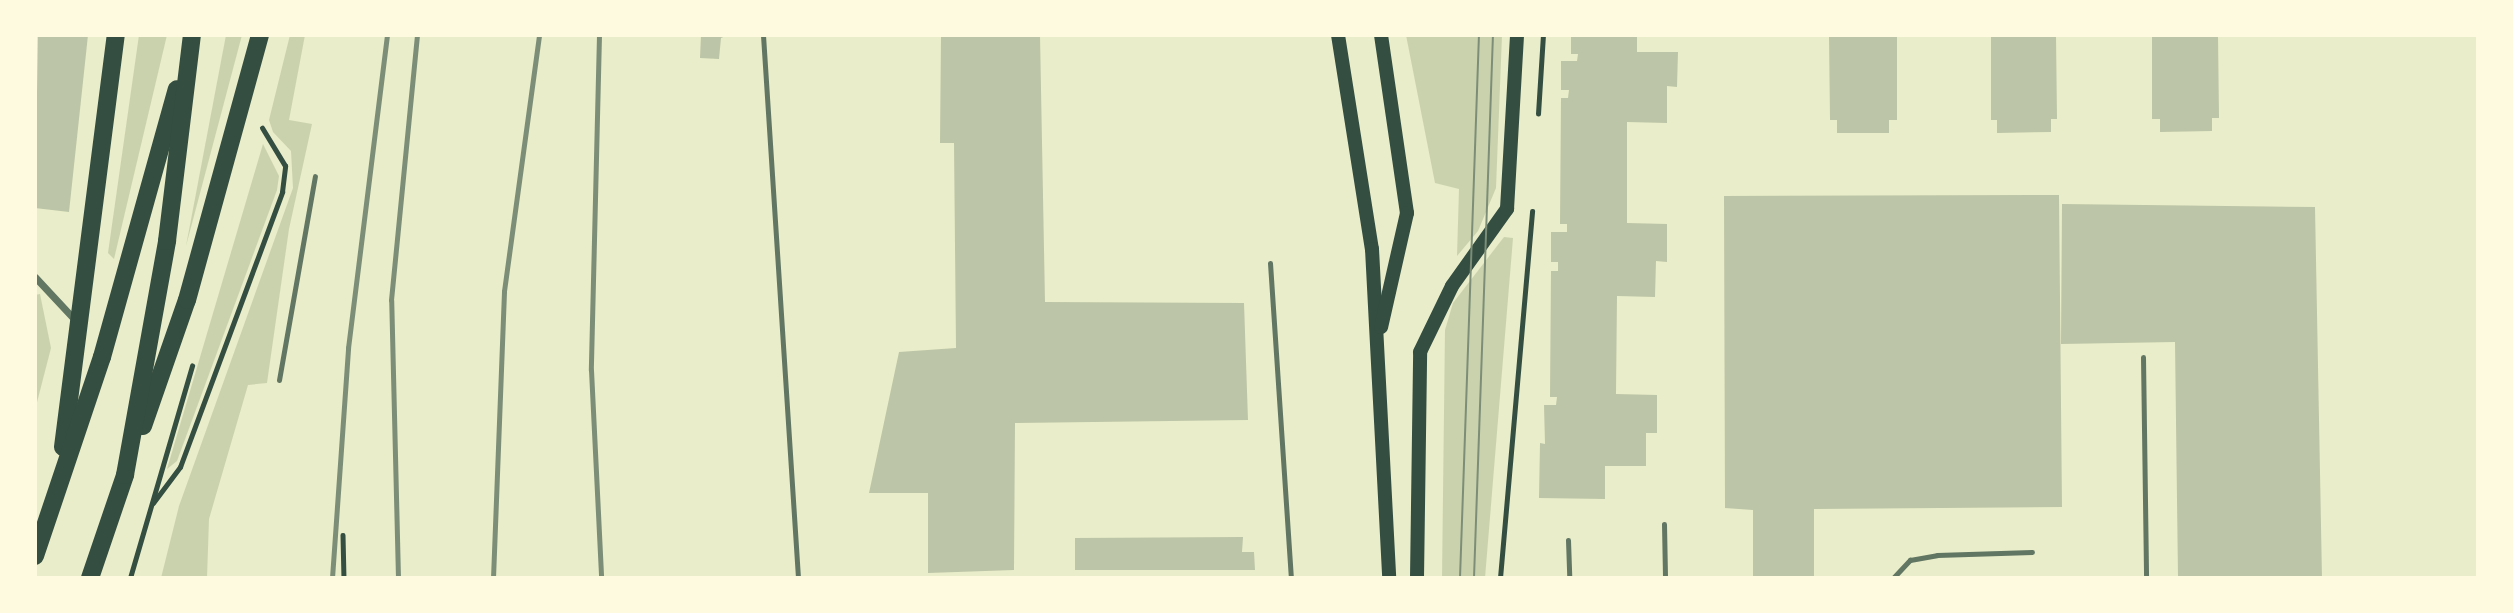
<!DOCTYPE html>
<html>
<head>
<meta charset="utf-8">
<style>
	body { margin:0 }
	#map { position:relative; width:2513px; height:613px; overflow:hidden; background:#e9edc9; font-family:"Asap Condensed",sans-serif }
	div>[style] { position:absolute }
	.green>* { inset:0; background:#cad2ad }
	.building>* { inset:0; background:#bcc5a7 }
	.path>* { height:4.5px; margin:-2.25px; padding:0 2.25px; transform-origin:2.25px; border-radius:2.25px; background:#344e41 }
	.service>* { height:5px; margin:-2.5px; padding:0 2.5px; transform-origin:2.5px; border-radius:2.5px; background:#617663 }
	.minor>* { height:7px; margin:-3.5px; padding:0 3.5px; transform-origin:3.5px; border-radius:3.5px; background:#617663 }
	.secondary>* { height:14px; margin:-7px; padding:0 7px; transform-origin:7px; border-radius:7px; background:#344e41 }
	.primary>* { height:18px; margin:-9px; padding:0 9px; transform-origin:9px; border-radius:9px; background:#344e41 }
	.tram>* { height:2px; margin:-1px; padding:0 1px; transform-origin:1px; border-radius:1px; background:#7c8e77 }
	.rail>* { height:5px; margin:-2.5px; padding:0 2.5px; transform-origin:2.5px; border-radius:2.5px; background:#7c8e77 }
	span { translate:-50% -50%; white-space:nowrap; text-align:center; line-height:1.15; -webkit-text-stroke:6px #fefae0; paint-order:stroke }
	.frame { position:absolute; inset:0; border:37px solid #fefae0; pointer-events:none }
</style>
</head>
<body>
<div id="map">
	<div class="green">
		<i style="clip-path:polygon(139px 35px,167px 35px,114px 259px,108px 253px)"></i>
		<i style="clip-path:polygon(226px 35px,242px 35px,186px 246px)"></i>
		<i style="clip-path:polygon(290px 35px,305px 35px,289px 120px,312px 124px,289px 229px,267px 383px,248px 385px,209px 519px,207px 578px,161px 578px,179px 506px,293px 188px,291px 151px,273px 132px,269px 120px)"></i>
		<i style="clip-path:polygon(1406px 35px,1502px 35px,1496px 188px,1478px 231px,1457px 256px,1459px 189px,1435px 183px)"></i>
		<i style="clip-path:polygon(263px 144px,279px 176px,277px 190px,177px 461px,167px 469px)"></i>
		<i style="clip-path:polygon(1504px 237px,1513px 238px,1485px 578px,1442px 578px,1445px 330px,1453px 303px)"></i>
		<i style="clip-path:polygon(40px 294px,51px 348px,35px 410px,35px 295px)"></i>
	</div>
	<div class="building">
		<i style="clip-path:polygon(38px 35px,88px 35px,69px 212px,35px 208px)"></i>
		<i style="clip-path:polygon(701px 35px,728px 35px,721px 38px,719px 59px,700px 58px)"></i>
		<i style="clip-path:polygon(941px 35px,1040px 35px,1045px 302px,1244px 303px,1248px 420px,1015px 423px,1014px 570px,928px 573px,928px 493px,869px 493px,899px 352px,956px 348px,954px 143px,940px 143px)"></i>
		<i style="clip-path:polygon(1571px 35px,1637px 35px,1637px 52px,1678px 52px,1677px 87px,1667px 86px,1667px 123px,1627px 122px,1627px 223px,1667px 224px,1667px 262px,1656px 261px,1655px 297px,1617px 296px,1616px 394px,1657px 395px,1657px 433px,1646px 433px,1646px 466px,1605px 466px,1605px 499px,1539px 498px,1540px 443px,1545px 444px,1544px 405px,1556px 405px,1557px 397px,1550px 397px,1551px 271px,1558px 271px,1558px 262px,1551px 262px,1551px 232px,1567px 232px,1567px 224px,1560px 224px,1561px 98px,1568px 98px,1569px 90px,1561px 90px,1561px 61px,1577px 61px,1578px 54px,1571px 54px)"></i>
		<i style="clip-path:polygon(1829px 35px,1897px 35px,1897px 120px,1889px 120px,1889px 133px,1837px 133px,1837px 120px,1830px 120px)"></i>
		<i style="clip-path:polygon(1991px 35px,2056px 35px,2057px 119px,2051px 119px,2051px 132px,1997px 133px,1997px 120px,1991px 120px)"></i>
		<i style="clip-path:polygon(2152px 35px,2218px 35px,2219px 118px,2212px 118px,2212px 131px,2160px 132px,2160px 119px,2152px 119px)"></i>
		<i style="clip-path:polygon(2059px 195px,2062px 507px,1814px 509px,1814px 578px,1753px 578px,1753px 510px,1725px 508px,1724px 196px)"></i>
		<i style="clip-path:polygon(2062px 204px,2315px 207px,2322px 578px,2178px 578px,2175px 342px,2061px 344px)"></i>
		<i style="clip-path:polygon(1243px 537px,1242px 552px,1254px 552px,1255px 570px,1075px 570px,1075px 538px)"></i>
	</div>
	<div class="path">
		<i style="left:1538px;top:114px;width:79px;rotate:-86.4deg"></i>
		<i style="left:153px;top:503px;width:45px;rotate:-53.1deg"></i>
		<i style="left:180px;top:467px;width:293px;rotate:-69.6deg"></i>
		<i style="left:282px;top:192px;width:26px;rotate:-83deg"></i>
		<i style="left:285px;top:166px;width:44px;rotate:-121.2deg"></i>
		<i style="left:343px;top:535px;width:43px;rotate:88.7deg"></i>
		<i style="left:130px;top:578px;width:221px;rotate:-73.7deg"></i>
		<i style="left:1500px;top:578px;width:368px;rotate:-85deg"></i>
	</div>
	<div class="service">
		<i style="left:763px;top:35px;width:544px;rotate:86.31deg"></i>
		<i style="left:1270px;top:263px;width:316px;rotate:86.2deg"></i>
		<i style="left:2143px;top:357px;width:221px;rotate:89.2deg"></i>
		<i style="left:279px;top:380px;width:207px;rotate:-80deg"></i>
		<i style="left:1664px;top:524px;width:54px;rotate:88.9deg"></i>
		<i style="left:1568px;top:540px;width:38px;rotate:88deg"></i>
		<i style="left:1893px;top:578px;width:25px;rotate:-47deg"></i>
		<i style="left:1910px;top:560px;width:27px;rotate:-10deg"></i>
		<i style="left:1937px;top:555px;width:95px;rotate:-1.8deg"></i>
	</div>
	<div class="minor">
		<i style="left:35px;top:277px;width:62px;rotate:47deg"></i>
	</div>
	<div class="secondary">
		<i style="left:1338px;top:35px;width:217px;rotate:81deg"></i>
		<i style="left:1372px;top:249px;width:329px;rotate:87deg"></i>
		<i style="left:1381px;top:35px;width:180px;rotate:81.7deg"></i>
		<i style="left:1407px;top:213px;width:117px;rotate:102.8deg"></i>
		<i style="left:1417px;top:578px;width:226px;rotate:-89.2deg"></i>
		<i style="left:1420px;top:352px;width:73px;rotate:-64.1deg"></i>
		<i style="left:1452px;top:286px;width:95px;rotate:-54.5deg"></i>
		<i style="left:1507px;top:209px;width:174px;rotate:-86.7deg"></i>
	</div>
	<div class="primary">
		<i style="left:143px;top:426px;width:133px;rotate:-70.8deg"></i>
		<i style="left:187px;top:300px;width:275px;rotate:-74.6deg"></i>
		<i style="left:63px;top:447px;width:415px;rotate:-82.7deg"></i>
		<i style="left:35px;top:556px;width:210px;rotate:-71.4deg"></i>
		<i style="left:102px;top:357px;width:278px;rotate:-74.4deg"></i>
		<i style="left:90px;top:578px;width:109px;rotate:-71.2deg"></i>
		<i style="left:125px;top:475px;width:238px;rotate:-79.8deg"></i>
		<i style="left:167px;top:241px;width:208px;rotate:-83.1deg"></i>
	</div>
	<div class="tram">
		<i style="left:1460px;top:578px;width:543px;rotate:-88deg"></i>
		<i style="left:1474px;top:578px;width:543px;rotate:-88deg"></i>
	</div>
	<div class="rail">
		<i style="left:599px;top:35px;width:335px;rotate:91.4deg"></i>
		<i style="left:591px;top:370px;width:208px;rotate:87.2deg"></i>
		<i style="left:332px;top:578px;width:231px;rotate:-86deg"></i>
		<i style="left:348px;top:348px;width:315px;rotate:-82.9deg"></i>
		<i style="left:398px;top:578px;width:278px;rotate:-91.4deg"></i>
		<i style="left:391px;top:300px;width:266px;rotate:-84.4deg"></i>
		<i style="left:493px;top:578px;width:287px;rotate:-87.8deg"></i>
		<i style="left:504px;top:291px;width:258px;rotate:-82.2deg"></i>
	</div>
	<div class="frame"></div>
</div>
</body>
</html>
